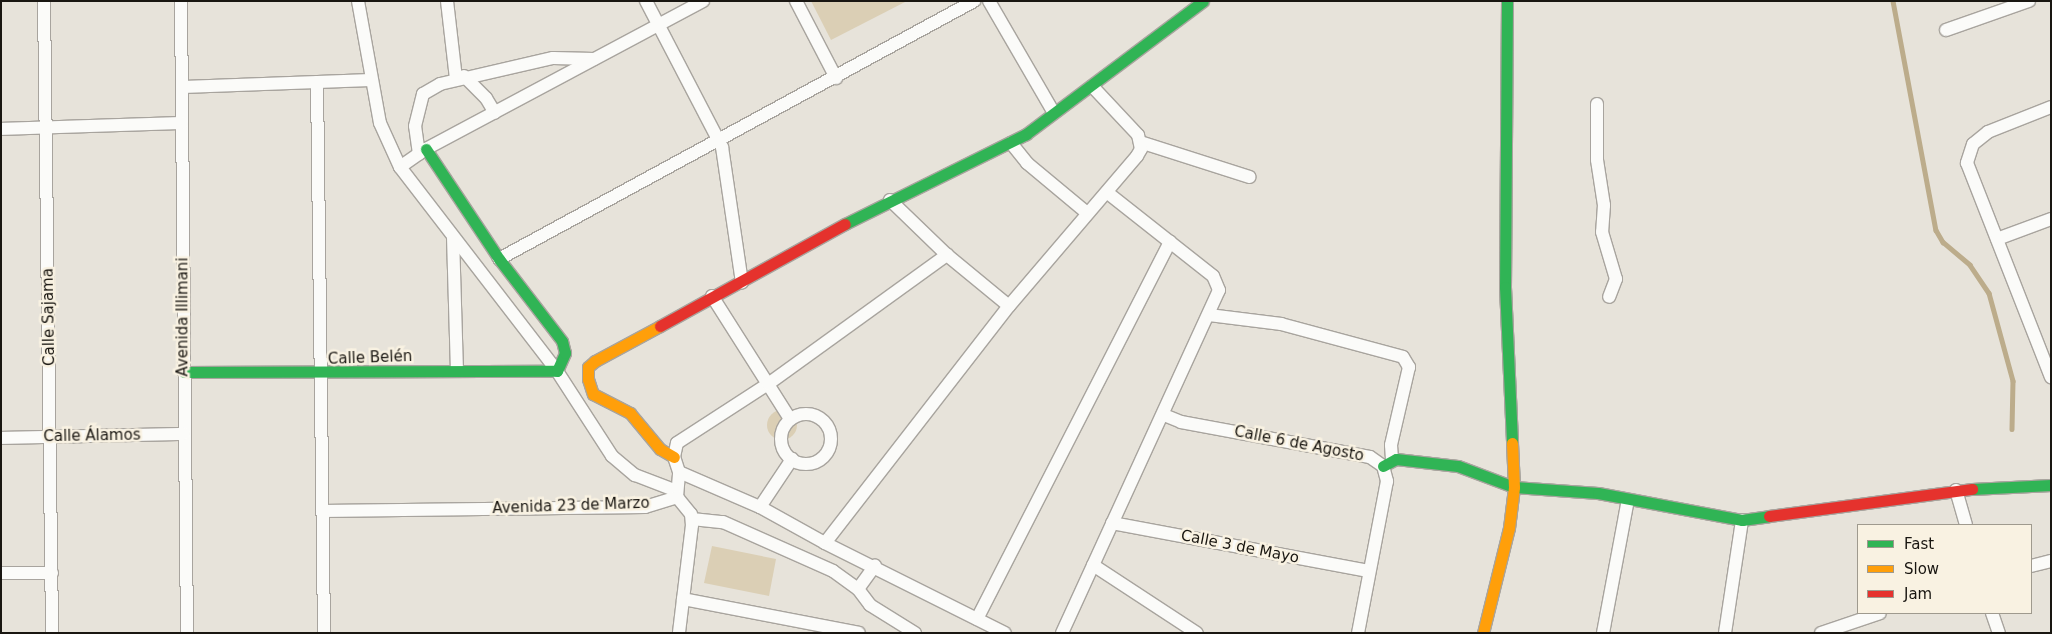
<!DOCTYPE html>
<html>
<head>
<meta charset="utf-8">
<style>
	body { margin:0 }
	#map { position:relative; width:2052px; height:634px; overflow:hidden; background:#e7e3da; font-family:"DejaVu Sans",sans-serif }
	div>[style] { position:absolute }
	.green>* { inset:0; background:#dbcfb5 }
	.round { border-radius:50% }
	.stream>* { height:4.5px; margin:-2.25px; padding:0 2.25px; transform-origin:2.25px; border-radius:2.25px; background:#bcac8b }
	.roads { filter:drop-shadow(1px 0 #a8a49e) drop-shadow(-1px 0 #a8a49e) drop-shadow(0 1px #a8a49e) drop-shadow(0 -1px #a8a49e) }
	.street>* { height:12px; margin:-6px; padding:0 6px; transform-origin:6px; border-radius:6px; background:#fbfbf9 }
	.street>.ring { margin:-6px; padding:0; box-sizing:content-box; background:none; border:12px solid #fbfbf9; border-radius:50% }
	.fast>* { height:11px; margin:-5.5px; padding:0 5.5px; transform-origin:5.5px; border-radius:5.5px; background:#30b455 }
	.slow>* { height:11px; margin:-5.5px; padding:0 5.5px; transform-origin:5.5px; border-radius:5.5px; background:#ff9f0a }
	.jam>* { height:11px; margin:-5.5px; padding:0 5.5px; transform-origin:5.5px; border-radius:5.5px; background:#e5322d }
	span { translate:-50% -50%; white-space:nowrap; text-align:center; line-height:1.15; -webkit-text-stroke:5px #f9f2e2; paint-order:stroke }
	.street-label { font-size:15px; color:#191611 }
	.frame { position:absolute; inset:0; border:2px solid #191611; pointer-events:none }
	.legend { position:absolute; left:1857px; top:524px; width:175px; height:90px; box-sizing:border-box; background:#f9f2e2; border:1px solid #9f9a8e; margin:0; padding:6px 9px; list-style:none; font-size:15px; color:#191611 }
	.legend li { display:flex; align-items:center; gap:10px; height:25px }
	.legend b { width:25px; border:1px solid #9f9a8e }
</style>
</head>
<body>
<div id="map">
	<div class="green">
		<i style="clip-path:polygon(811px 1px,907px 1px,831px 40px)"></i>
		<i class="round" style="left:767px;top:410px;width:30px;height:30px"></i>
		<i style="clip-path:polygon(712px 546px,776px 559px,769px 596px,704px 583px)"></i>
	</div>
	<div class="stream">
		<i style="left:1893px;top:1px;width:233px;rotate:79.4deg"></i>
		<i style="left:1936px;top:230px;width:14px;rotate:60deg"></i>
		<i style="left:1943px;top:242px;width:35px;rotate:40deg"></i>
		<i style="left:1970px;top:265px;width:34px;rotate:56deg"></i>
		<i style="left:1989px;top:293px;width:91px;rotate:74.7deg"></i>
		<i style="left:2013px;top:381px;width:48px;rotate:91.2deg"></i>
	</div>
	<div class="roads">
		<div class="street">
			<i style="left:44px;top:1px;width:632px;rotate:89.27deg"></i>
			<i style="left:181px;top:1px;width:632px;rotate:89.46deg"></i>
			<i style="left:358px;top:1px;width:124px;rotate:79.8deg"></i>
			<i style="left:380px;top:123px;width:48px;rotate:65.6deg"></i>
			<i style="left:400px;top:167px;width:257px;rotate:52.4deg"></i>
			<i style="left:557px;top:371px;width:101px;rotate:57.1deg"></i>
			<i style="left:612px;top:456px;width:30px;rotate:40deg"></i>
			<i style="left:635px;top:475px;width:45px;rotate:20.9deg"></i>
			<i style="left:447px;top:1px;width:79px;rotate:83.4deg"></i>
			<i style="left:646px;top:1px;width:165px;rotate:62.5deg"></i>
			<i style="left:722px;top:147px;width:137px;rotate:81.6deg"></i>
			<i style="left:796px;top:1px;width:87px;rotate:62.5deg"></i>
			<i style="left:989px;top:1px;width:129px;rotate:59.9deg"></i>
			<i style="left:1946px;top:30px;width:88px;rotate:-19.3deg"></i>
			<i style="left:464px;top:76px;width:31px;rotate:45deg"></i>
			<i style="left:486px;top:98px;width:17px;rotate:59deg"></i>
			<i style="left:317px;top:82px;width:551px;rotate:89.27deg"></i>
			<i style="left:183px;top:87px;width:188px;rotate:-2.1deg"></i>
			<i style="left:1597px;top:104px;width:56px;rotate:90deg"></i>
			<i style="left:1597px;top:160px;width:46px;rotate:81.2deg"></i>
			<i style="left:1604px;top:205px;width:27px;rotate:94deg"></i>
			<i style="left:1602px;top:232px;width:49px;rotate:73.4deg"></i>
			<i style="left:1616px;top:279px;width:19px;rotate:111deg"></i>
			<i style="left:2051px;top:107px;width:68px;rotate:158.4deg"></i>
			<i style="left:1988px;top:132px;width:19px;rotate:141deg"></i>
			<i style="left:1973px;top:144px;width:20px;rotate:108deg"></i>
			<i style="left:1967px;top:163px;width:230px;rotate:68.6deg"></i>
			<i style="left:1px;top:129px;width:181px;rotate:-1.9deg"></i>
			<i style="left:1140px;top:142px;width:115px;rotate:17.7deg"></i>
			<i style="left:1011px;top:143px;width:26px;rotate:51deg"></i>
			<i style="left:1027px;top:163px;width:78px;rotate:39.8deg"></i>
			<i style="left:419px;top:154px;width:28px;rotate:-98deg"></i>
			<i style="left:415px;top:126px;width:33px;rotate:-76deg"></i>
			<i style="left:423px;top:94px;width:20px;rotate:-30deg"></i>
			<i style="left:440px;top:84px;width:116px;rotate:-13deg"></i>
			<i style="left:553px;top:58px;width:41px;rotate:1.4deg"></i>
			<i style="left:400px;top:167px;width:32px;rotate:-35deg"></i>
			<i style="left:426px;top:149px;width:314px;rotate:-28.1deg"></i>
			<i style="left:890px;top:200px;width:79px;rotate:44deg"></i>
			<i style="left:947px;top:255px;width:80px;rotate:39.4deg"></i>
			<i style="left:453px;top:237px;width:133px;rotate:88.3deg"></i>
			<i style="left:1997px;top:239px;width:58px;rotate:-20.3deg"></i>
			<i style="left:499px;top:259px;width:541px;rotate:-28.51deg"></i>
			<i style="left:712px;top:296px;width:146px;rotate:57.6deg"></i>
			<i style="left:1209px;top:315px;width:73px;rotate:7.1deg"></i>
			<i style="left:1281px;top:324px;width:126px;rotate:15.1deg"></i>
			<i style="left:1403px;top:357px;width:12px;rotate:59deg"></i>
			<i style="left:1409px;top:367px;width:80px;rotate:103deg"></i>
			<i style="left:1391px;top:445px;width:15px;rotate:86deg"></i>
			<i class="ring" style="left:781px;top:414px;width:38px;height:38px"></i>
			<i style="left:1164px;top:415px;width:18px;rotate:22deg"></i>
			<i style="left:1181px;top:422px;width:192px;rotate:10.5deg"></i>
			<i style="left:1370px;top:457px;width:16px;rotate:35deg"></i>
			<i style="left:1383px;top:466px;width:16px;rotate:75deg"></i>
			<i style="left:1387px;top:481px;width:155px;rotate:100.8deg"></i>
			<i style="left:1px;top:438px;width:183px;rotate:-1.3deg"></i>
			<i style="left:679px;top:472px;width:88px;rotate:23.4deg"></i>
			<i style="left:760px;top:507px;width:74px;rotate:29deg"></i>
			<i style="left:825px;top:543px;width:201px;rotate:26.6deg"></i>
			<i style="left:1956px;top:490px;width:36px;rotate:74deg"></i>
			<i style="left:677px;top:497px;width:25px;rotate:-85deg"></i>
			<i style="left:679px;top:472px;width:16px;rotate:-108deg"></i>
			<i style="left:674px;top:457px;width:14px;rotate:-78deg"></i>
			<i style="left:677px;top:443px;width:108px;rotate:-33deg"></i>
			<i style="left:768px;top:384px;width:221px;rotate:-35.8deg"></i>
			<i style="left:760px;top:507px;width:58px;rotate:-56.3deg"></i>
			<i style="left:322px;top:511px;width:323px;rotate:-0.7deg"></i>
			<i style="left:645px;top:507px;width:34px;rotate:-17deg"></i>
			<i style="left:677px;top:497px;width:22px;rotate:51deg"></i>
			<i style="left:691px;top:514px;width:11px;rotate:85deg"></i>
			<i style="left:692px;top:525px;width:109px;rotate:96.9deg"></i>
			<i style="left:692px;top:519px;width:31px;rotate:6deg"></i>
			<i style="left:723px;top:522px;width:120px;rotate:24deg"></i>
			<i style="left:833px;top:571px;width:31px;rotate:36deg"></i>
			<i style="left:858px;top:589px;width:20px;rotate:53deg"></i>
			<i style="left:870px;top:605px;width:53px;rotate:31.9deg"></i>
			<i style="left:1112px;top:523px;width:261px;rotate:10.6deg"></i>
			<i style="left:825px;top:543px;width:300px;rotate:-52.2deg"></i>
			<i style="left:1009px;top:306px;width:197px;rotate:-49.5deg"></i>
			<i style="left:1137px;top:156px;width:8px;rotate:-60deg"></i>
			<i style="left:1141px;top:149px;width:14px;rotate:-102deg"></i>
			<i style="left:1138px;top:135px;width:67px;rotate:-133.2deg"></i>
			<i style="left:1093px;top:565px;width:124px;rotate:33.2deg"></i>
			<i style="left:2031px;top:566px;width:21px;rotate:-14deg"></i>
			<i style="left:1px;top:573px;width:51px"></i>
			<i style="left:858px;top:589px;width:29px;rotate:-54deg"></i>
			<i style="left:683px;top:599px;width:179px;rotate:10.9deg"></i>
			<i style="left:1992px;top:613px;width:21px;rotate:71deg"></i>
			<i style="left:977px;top:619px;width:424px;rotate:-62.9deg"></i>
			<i style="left:1062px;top:633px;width:377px;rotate:-65.4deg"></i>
			<i style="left:1219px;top:290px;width:15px;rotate:-113deg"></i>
			<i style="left:1213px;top:276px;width:134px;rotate:-141.7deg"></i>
			<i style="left:1603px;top:633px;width:135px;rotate:-79.4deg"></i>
			<i style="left:1725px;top:633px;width:114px;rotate:-81.4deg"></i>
			<i style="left:1821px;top:633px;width:62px;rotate:-18.7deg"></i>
		</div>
		<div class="fast">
			<i style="left:1507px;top:1px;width:286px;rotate:90.4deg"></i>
			<i style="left:1505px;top:287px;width:156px;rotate:87.4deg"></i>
			<i style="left:845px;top:224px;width:202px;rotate:-26.4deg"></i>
			<i style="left:1026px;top:134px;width:221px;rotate:-36.9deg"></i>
			<i style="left:184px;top:372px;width:373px;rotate:-0.2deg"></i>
			<i style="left:557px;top:371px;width:20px;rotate:-66deg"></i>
			<i style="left:565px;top:353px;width:12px;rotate:-104deg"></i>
			<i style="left:562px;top:341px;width:103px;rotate:-127.5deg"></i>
			<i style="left:499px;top:259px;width:132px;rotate:-123.6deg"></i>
			<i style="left:1383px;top:466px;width:15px;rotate:-28deg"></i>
			<i style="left:1396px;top:459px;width:62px;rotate:6.4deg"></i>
			<i style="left:1458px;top:466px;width:60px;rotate:20.6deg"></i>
			<i style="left:1514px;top:487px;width:84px;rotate:4.1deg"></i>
			<i style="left:1598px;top:493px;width:147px;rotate:10.6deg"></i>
			<i style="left:1742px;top:520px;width:27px;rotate:-8deg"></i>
			<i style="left:1972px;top:489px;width:79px;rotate:-2.9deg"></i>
		</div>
		<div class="slow">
			<i style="left:660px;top:326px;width:74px;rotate:151.7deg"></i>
			<i style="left:595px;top:361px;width:9px;rotate:139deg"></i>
			<i style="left:588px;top:367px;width:12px;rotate:90deg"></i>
			<i style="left:588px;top:379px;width:16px;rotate:72deg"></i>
			<i style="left:593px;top:394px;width:42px;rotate:27.2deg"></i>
			<i style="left:630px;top:413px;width:47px;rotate:50.2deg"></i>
			<i style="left:660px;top:449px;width:16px;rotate:30deg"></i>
			<i style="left:1483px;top:633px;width:108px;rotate:-76.1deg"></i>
			<i style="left:1509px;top:528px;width:41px;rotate:-83deg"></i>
			<i style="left:1514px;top:487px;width:44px;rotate:-92.6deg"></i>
		</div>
		<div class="jam">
			<i style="left:660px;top:326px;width:211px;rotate:-28.9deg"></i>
			<i style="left:1769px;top:516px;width:205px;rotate:-7.6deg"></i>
		</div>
	</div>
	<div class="street-label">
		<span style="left:49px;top:317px;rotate:-91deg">Calle Sajama</span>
		<span style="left:183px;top:317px;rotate:-90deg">Avenida Illimani</span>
		<span style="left:370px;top:358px;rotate:-2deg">Calle Belén</span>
		<span style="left:92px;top:436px;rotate:-1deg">Calle Álamos</span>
		<span style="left:1299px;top:444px;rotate:11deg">Calle 6 de Agosto</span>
		<span style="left:571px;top:506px;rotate:-2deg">Avenida 23 de Marzo</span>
		<span style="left:1240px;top:547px;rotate:11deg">Calle 3 de Mayo</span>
	</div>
	<div class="frame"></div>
	<ul class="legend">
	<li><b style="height:6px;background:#30b455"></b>Fast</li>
	<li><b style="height:6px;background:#ff9f0a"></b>Slow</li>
	<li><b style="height:6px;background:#e5322d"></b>Jam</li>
	</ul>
</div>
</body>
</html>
